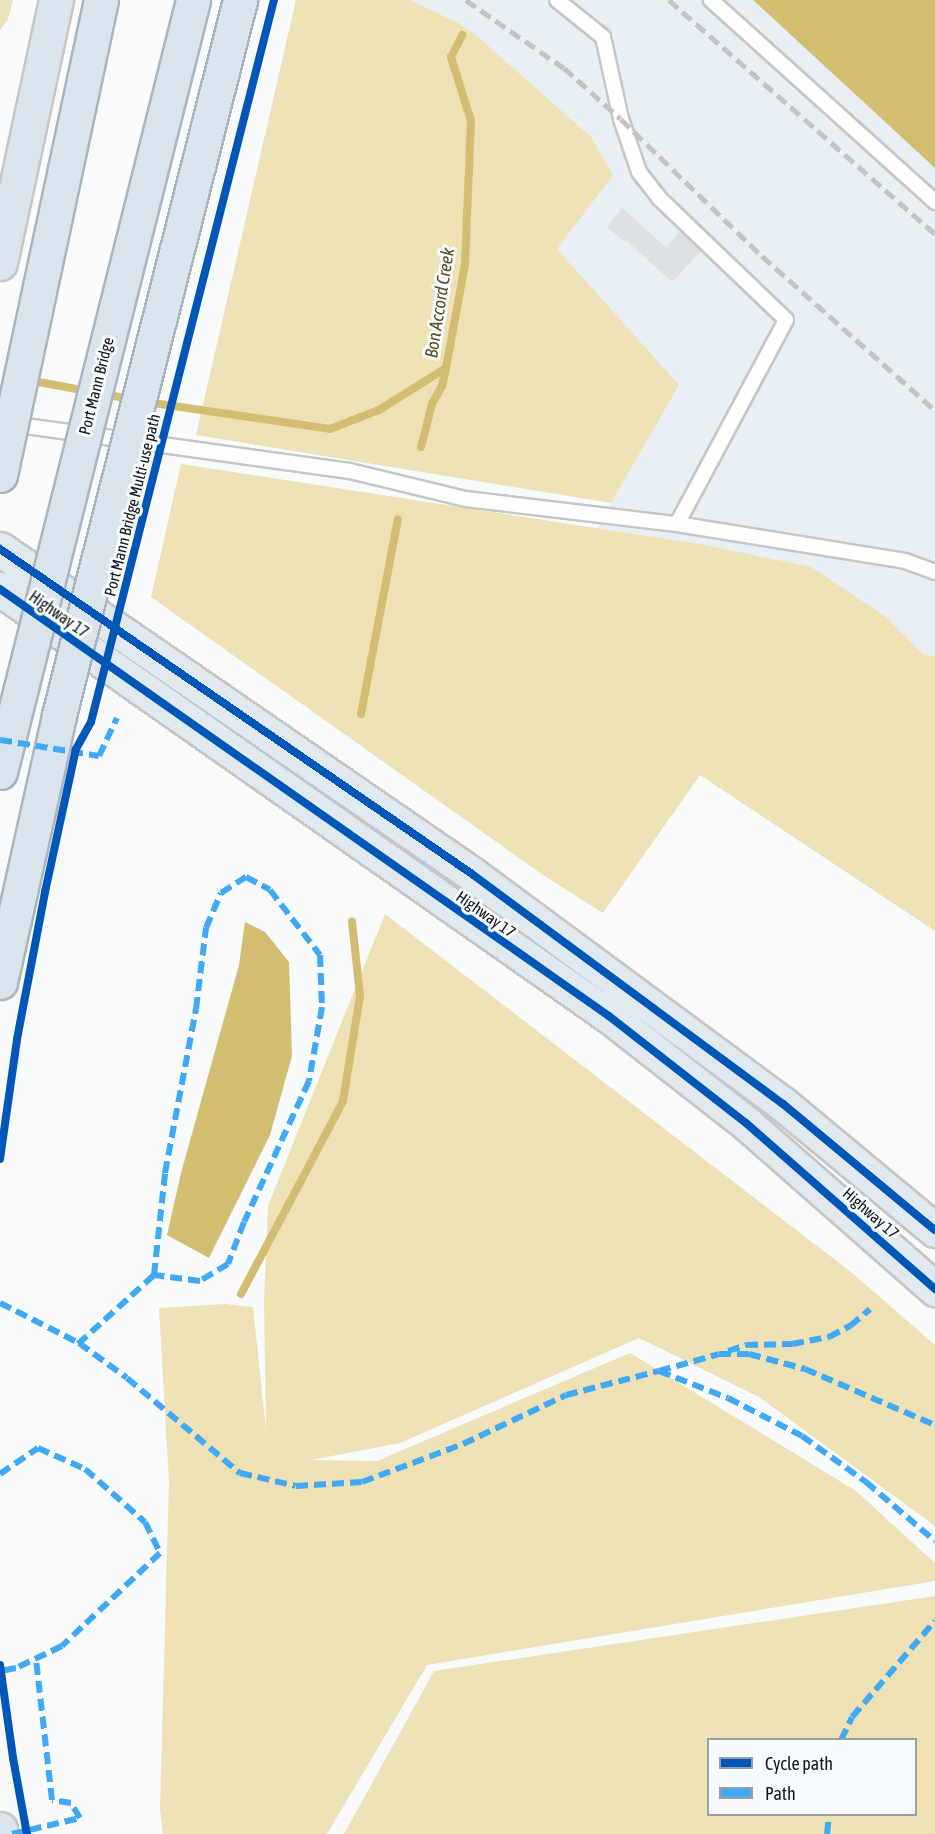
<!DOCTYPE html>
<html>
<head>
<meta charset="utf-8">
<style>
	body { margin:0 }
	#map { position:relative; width:935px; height:1834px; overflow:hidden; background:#f8fafc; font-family:"Asap Condensed",sans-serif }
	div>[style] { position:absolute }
	.built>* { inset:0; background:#e7eef4 }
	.green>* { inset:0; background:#eee1b6 }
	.water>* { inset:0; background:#d2bd70 }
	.stream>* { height:8px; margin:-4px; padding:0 4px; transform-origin:4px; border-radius:4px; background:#d2bd70 }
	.building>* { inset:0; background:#dce0e3 }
	.roads { filter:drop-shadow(2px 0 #c4c6c8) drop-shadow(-2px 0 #c4c6c8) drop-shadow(0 2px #c4c6c8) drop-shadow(0 -2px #c4c6c8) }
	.service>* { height:14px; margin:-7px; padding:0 7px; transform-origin:7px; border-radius:7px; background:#fefeff }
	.trunk>* { height:33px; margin:-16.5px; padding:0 16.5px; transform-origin:16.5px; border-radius:16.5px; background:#e0e9f0 }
	.motorway>* { height:33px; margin:-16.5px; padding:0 16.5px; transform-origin:16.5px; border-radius:16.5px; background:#d9e4ec }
	.rail>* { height:4.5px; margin-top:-2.25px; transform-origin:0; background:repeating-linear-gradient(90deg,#c2c3c3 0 12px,transparent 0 18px) }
	.bridges { filter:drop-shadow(2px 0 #a8b4bd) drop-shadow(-2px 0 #a8b4bd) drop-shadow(0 2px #a8b4bd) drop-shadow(0 -2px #a8b4bd) }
	.motorway-bridge>* { height:33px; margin:-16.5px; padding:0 16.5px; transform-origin:16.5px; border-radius:16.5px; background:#d9e4ec }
	.quiet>* { height:6px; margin-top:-3px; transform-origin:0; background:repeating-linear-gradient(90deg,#3fa9f5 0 12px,transparent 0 18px) }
	.cycleway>* { height:8px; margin:-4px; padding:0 4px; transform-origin:4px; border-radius:4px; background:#0057b8 }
	span { translate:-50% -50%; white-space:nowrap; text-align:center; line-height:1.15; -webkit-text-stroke:6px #f6fbfe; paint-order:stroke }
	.street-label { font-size:16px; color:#121417 }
	.water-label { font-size:18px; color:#564a1e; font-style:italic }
	.legend { position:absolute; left:707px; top:1738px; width:210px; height:78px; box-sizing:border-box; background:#f6fbfe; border:2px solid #9b9fa2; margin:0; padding:8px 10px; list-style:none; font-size:18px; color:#121417 }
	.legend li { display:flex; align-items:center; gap:12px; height:30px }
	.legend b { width:30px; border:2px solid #9b9fa2 }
</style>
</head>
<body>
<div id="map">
	<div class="built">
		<i style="clip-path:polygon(410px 0,753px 0,935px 168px,935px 656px,924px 655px,886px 617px,700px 544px,597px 528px,678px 385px,557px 249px,431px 11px)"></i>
	</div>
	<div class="green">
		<i style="clip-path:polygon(0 0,13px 0,8px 19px,0 30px)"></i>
		<i style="clip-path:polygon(296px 0,410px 0,458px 23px,476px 35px,591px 137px,613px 175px,557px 249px,679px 385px,611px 503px,196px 435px)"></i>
		<i style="clip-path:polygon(181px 464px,700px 544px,811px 567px,886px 617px,924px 655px,935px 656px,935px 931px,700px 775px,603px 913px,543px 875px,151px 597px)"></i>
		<i style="clip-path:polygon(385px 914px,851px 1272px,935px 1345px,935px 1526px,759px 1397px,639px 1338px,400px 1443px,311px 1460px,377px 1461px,630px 1353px,856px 1491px,935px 1563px,935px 1581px,427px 1665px,327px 1834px,163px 1834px,160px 1809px,169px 1482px,159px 1308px,225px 1304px,253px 1307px,266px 1430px,264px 1302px,268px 1206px)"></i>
		<i style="clip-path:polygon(evenodd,935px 1596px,935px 1834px,344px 1834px,434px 1671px,935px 1596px,708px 1740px,916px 1740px,916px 1814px,708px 1814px,708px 1740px)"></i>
	</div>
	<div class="water">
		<i style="clip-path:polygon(753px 0,935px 0,935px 168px)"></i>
		<i style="clip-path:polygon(245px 922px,265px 932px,289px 962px,292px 1056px,270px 1135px,209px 1258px,167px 1235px,181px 1173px,239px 965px)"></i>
	</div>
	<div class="stream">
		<i style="left:28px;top:380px;width:60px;rotate:10.6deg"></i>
		<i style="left:101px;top:394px;width:30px;rotate:9deg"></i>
		<i style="left:146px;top:402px;width:186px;rotate:8.3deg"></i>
		<i style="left:330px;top:429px;width:53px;rotate:-21.2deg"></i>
		<i style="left:379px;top:410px;width:79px;rotate:-32.1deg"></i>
		<i style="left:446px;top:368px;width:106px;rotate:-79.6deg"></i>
		<i style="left:465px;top:264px;width:143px;rotate:-87.6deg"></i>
		<i style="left:471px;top:121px;width:67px;rotate:-107.4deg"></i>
		<i style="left:451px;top:57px;width:25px;rotate:-63deg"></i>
		<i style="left:421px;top:447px;width:44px;rotate:-75.7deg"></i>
		<i style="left:432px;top:404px;width:21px;rotate:-61deg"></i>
		<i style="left:442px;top:386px;width:18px;rotate:-77deg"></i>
		<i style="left:361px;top:714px;width:198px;rotate:-79.3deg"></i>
		<i style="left:241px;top:1294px;width:218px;rotate:-62.1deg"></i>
		<i style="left:343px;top:1101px;width:106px;rotate:-80.8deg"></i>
		<i style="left:360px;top:996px;width:75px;rotate:-96.1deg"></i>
	</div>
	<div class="building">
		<i style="clip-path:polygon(622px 208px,666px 247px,680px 231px,701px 251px,672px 282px,626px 240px,625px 242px,607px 227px)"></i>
	</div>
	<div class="roads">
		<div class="service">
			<i style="left:557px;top:0;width:59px;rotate:38.8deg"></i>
			<i style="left:603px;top:37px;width:84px;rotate:77.6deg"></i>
			<i style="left:621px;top:119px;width:56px;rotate:71.2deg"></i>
			<i style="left:639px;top:172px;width:33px;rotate:52deg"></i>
			<i style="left:659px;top:198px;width:176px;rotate:43.8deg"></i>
			<i style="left:786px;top:320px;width:231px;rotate:118.1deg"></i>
			<i style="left:711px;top:0;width:302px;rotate:42deg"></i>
			<i style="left:11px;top:424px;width:342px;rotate:7.9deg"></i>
			<i style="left:350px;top:471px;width:119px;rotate:13.6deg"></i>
			<i style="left:466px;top:499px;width:212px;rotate:6.8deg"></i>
			<i style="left:677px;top:524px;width:231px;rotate:9.2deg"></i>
			<i style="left:905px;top:561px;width:32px;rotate:20deg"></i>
		</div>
		<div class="trunk">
			<i style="left:0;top:549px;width:573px;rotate:34.55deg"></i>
			<i style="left:472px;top:874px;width:387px;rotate:36.5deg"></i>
			<i style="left:783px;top:1104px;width:197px;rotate:39.7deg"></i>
			<i style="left:0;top:589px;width:744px;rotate:35.04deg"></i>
			<i style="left:609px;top:1016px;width:174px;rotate:38deg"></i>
			<i style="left:746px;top:1123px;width:252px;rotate:41.3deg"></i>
		</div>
		<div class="motorway">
			<i style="left:0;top:263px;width:269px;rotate:-78deg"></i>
			<i style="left:0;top:1829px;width:5px;rotate:79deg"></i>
		</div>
	</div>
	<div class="rail">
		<i style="left:466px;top:0;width:119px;rotate:34.8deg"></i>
		<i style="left:564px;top:68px;width:76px;rotate:41.8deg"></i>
		<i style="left:621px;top:119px;width:197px;rotate:44.2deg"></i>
		<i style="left:762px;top:256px;width:232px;rotate:41.7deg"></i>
		<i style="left:669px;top:0;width:354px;rotate:41.3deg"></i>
	</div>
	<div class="bridges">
		<div class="motorway-bridge">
			<i style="left:0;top:475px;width:486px;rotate:-78deg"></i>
			<i style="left:0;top:772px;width:796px;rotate:-75.96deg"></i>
			<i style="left:0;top:982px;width:273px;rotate:-77.5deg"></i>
			<i style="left:59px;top:715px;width:738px;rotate:-75.79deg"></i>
		</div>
	</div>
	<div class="quiet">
		<i style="left:0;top:740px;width:100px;rotate:9.2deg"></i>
		<i style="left:99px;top:756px;width:42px;rotate:-64.7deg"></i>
		<i style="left:0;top:1303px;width:89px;rotate:26.9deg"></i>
		<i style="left:79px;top:1343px;width:59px;rotate:36.1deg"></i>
		<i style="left:127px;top:1378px;width:148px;rotate:40.1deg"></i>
		<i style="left:240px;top:1473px;width:57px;rotate:13.1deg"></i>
		<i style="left:296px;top:1486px;width:66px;rotate:-3.5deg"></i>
		<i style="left:362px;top:1482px;width:108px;rotate:-20.6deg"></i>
		<i style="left:463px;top:1444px;width:114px;rotate:-25.4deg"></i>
		<i style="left:566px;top:1395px;width:96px;rotate:-14.5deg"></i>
		<i style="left:659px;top:1371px;width:74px;rotate:21.4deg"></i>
		<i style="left:728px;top:1398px;width:83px;rotate:27.2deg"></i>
		<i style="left:802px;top:1436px;width:79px;rotate:35.7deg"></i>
		<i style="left:866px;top:1482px;width:91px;rotate:40.5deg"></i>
		<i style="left:78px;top:1344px;width:103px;rotate:-42.2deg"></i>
		<i style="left:154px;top:1275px;width:103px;rotate:-83.8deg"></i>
		<i style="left:165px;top:1173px;width:167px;rotate:-79.3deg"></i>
		<i style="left:196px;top:1009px;width:82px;rotate:-83deg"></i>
		<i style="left:206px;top:928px;width:38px;rotate:-67deg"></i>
		<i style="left:221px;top:893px;width:30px;rotate:-33deg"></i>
		<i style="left:246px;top:877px;width:27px;rotate:28deg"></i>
		<i style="left:270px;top:890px;width:82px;rotate:52.4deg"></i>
		<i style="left:320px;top:955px;width:52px;rotate:87.8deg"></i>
		<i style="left:322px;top:1007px;width:75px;rotate:100deg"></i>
		<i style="left:309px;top:1081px;width:155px;rotate:114.7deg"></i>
		<i style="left:244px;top:1222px;width:45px;rotate:110.9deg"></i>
		<i style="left:228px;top:1264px;width:33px;rotate:149deg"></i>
		<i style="left:200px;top:1281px;width:46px;rotate:-172.6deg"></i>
		<i style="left:728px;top:1351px;width:19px;rotate:-18deg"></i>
		<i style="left:746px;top:1345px;width:46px;rotate:-1.2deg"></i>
		<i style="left:792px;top:1344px;width:38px;rotate:-11deg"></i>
		<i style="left:829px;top:1337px;width:24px;rotate:-28deg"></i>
		<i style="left:850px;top:1326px;width:26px;rotate:-40deg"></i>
		<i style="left:659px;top:1371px;width:62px;rotate:-15.8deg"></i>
		<i style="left:719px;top:1354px;width:30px"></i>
		<i style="left:749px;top:1354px;width:58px;rotate:15deg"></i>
		<i style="left:805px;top:1369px;width:142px;rotate:23.3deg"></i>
		<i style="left:0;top:1474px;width:46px;rotate:-34.4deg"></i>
		<i style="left:38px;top:1448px;width:51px;rotate:24.1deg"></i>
		<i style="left:85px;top:1469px;width:80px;rotate:41.5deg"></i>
		<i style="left:145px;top:1522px;width:34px;rotate:64deg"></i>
		<i style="left:160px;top:1553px;width:135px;rotate:136.5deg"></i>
		<i style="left:62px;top:1646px;width:51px;rotate:154.4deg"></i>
		<i style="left:16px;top:1668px;width:16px;rotate:169deg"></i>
		<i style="left:841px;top:1740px;width:25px;rotate:-64deg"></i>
		<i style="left:852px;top:1717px;width:127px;rotate:-49.2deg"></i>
		<i style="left:12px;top:1834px;width:70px;rotate:-13.2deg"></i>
		<i style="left:80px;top:1818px;width:17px;rotate:-121deg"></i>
		<i style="left:71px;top:1803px;width:19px;rotate:-171deg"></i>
		<i style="left:52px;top:1800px;width:142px;rotate:-96.5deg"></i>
		<i style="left:827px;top:1834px;width:20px;rotate:-84deg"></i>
	</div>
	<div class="cycleway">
		<i style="left:0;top:549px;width:573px;rotate:34.55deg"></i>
		<i style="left:472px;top:874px;width:387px;rotate:36.5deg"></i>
		<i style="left:783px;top:1104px;width:197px;rotate:39.7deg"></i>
		<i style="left:0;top:589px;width:744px;rotate:35.04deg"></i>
		<i style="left:609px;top:1016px;width:174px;rotate:38deg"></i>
		<i style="left:746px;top:1123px;width:252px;rotate:41.3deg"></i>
		<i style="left:0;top:1159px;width:121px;rotate:-81.9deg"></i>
		<i style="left:17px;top:1039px;width:150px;rotate:-79.2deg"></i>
		<i style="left:45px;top:892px;width:146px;rotate:-77.8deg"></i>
		<i style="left:76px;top:749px;width:31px;rotate:-61deg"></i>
		<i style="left:91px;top:722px;width:745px;rotate:-75.78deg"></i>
		<i style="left:0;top:1665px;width:94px;rotate:82deg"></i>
		<i style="left:13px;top:1758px;width:77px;rotate:79.6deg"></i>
	</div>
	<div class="street-label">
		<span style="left:96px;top:386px;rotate:-76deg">Port Mann Bridge</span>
		<span style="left:132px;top:505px;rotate:-76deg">Port Mann Bridge Multi-use path</span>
		<span style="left:59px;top:614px;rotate:35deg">Highway 17</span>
		<span style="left:486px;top:914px;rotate:35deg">Highway 17</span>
		<span style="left:871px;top:1213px;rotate:41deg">Highway 17</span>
	</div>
	<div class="water-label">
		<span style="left:440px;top:303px;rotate:-81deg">Bon Accord Creek</span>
	</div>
	<ul class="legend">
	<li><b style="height:8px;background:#0057b8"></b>Cycle path</li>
	<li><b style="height:8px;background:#3fa9f5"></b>Path</li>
	</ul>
</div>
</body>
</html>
